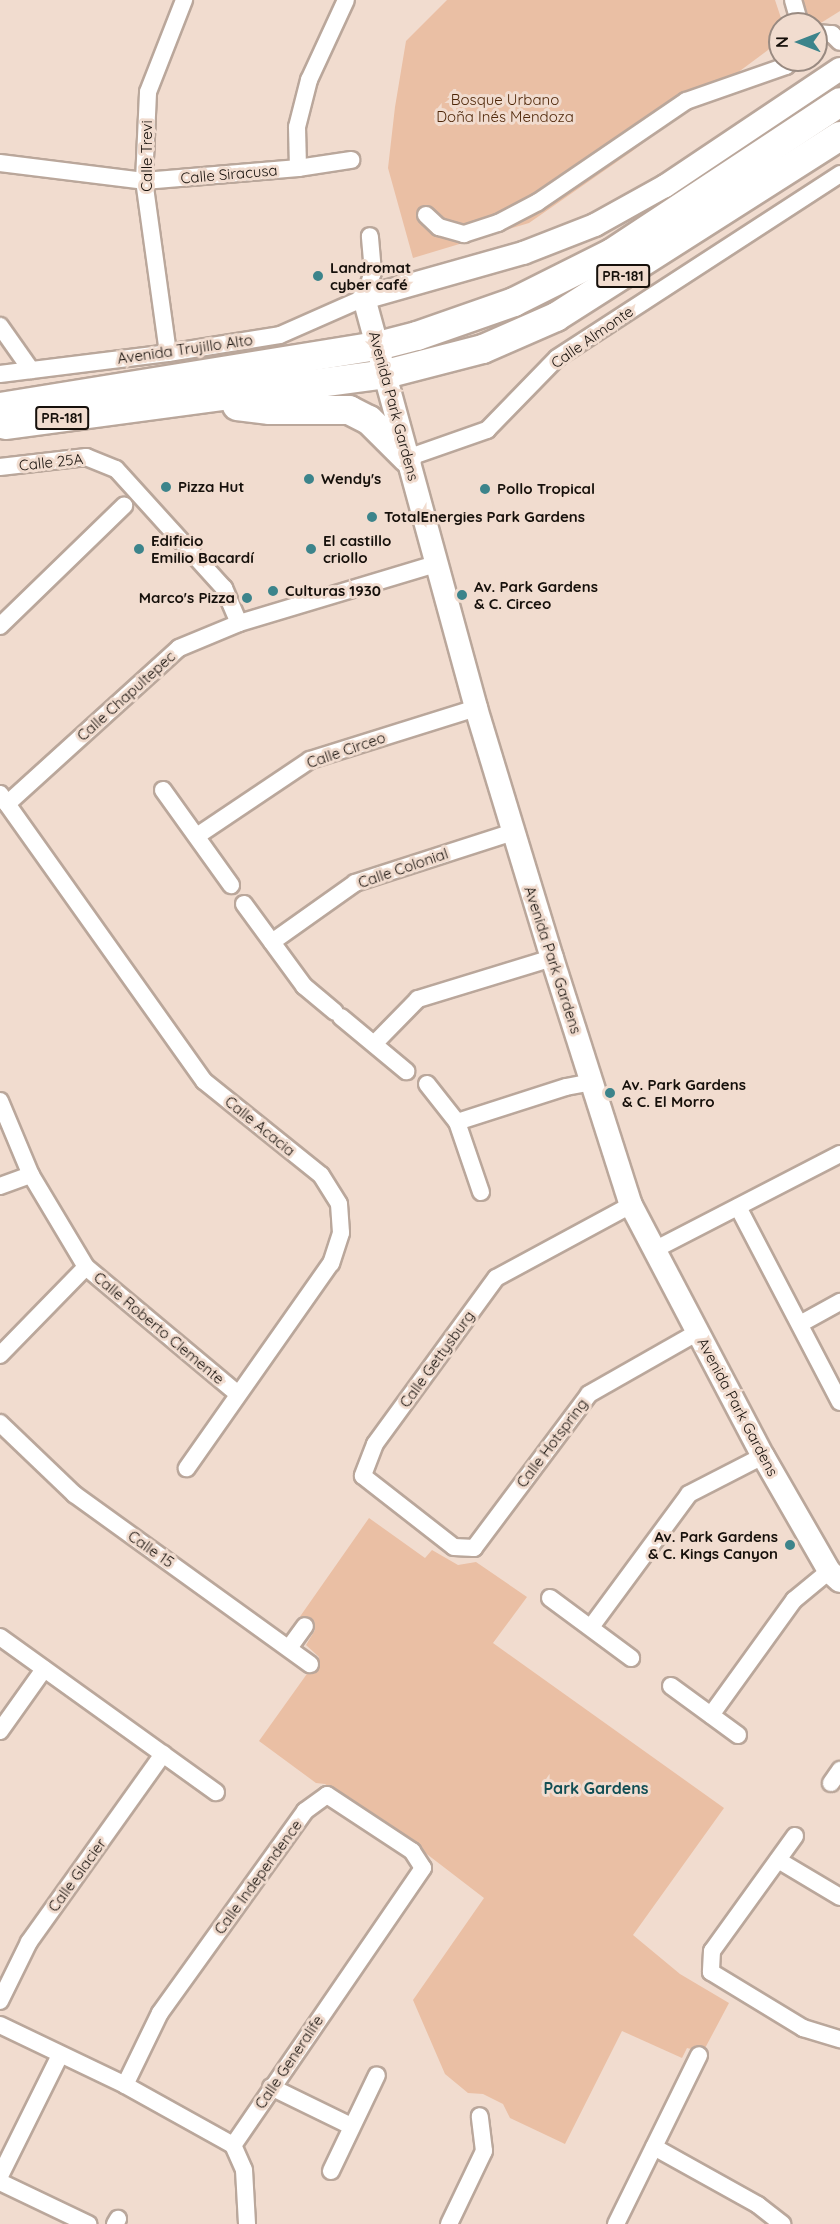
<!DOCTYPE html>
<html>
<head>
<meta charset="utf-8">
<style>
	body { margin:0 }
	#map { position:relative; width:840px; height:2224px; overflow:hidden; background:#f1dccf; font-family:Quicksand,sans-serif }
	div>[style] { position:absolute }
	.green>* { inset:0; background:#eabfa4 }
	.roads { filter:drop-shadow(2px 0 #baa79b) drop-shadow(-2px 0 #baa79b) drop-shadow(0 2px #baa79b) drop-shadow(0 -2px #baa79b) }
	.street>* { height:16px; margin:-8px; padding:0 8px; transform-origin:8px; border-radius:8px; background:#fff }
	.secondary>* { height:22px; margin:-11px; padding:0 11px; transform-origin:11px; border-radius:11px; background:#fff }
	.highway>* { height:28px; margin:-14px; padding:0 14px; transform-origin:14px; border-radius:14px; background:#fff }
	.dots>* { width:16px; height:16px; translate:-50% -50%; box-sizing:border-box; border:3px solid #f1dccf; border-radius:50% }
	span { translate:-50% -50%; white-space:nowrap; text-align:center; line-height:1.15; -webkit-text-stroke:6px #f1dccf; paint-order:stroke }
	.shield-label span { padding:2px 4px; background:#f1dccf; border:2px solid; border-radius:4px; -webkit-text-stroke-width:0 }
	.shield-label { font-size:14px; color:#16100b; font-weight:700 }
	.park-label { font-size:15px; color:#4f2709 }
	.street-label { font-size:15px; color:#16100b }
	.poi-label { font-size:15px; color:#16100b; font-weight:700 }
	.left { translate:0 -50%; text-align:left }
	.right { translate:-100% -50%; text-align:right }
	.neighbourhood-label { font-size:16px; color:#114e54; font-weight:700 }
	.north { position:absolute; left:768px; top:12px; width:60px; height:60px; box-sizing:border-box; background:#f1dccf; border:2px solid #998a81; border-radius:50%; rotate:270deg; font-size:16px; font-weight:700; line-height:24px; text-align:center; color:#16100b }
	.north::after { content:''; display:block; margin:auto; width:21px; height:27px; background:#3c848b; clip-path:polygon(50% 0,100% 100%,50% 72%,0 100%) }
</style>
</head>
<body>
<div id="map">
	<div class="green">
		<i style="clip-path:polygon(447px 0,775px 0,783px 24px,780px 24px,780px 41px,631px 152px,529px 223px,413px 258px,388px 168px,395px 107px,406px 41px)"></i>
		<i style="clip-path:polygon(797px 0,840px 0,840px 11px,816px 26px,807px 24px)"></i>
		<i style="clip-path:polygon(369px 1518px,425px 1558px,432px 1550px,458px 1565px,476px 1562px,527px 1597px,493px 1643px,724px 1808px,633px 1935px,680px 1974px,729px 2003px,703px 2052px,687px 2048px,682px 2058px,622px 2031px,565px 2144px,510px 2118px,503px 2104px,483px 2094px,468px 2093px,445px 2074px,413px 2000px,484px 1898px,402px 1835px,325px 1784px,316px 1783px,259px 1741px,319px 1657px,306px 1645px,315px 1630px,299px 1618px)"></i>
	</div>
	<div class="roads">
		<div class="street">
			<i style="left:793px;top:0;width:25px;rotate:74deg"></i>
			<i style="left:816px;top:33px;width:16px;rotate:4deg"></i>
			<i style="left:832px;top:34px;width:11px;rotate:45deg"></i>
			<i style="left:0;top:163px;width:145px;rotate:7.1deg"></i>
			<i style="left:144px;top:181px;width:155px;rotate:-4.8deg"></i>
			<i style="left:298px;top:168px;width:54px;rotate:-8.6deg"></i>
			<i style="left:298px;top:168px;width:41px;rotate:-91.4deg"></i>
			<i style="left:297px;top:127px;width:49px;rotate:-75.7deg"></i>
			<i style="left:309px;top:80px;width:88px;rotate:-65.2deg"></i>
			<i style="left:426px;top:215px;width:18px;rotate:43deg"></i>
			<i style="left:439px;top:227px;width:26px;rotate:16deg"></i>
			<i style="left:464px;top:234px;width:36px;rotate:-18deg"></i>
			<i style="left:498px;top:223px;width:45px;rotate:-27.7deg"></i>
			<i style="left:538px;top:202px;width:179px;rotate:-34.3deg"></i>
			<i style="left:686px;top:101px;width:106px;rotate:-19.3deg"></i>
			<i style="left:786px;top:66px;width:9px;rotate:-41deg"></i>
			<i style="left:0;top:326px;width:54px;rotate:54.8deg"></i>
			<i style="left:168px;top:353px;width:174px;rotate:-97.9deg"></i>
			<i style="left:144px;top:181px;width:89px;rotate:-87.4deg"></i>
			<i style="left:148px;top:92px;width:99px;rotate:-68.6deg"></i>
			<i style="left:0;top:374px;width:169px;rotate:-7.1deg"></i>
			<i style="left:168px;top:353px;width:113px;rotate:-9.1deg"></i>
			<i style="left:280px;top:335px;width:92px;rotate:-23.8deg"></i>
			<i style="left:364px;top:298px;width:28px;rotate:-71deg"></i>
			<i style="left:373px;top:272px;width:36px;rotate:-95deg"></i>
			<i style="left:407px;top:458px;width:85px;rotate:-19.3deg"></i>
			<i style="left:487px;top:430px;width:100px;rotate:-45.8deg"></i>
			<i style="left:557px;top:358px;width:338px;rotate:-33deg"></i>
			<i style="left:0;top:467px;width:87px;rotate:-6.6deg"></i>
			<i style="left:86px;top:457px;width:32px;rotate:22deg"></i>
			<i style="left:116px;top:469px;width:161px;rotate:47.8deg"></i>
			<i style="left:224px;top:588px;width:38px;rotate:67deg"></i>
			<i style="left:0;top:626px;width:173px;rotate:-44.1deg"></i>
			<i style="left:163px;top:790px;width:117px;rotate:54.4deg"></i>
			<i style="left:0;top:794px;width:352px;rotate:54.6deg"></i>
			<i style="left:204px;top:1081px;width:150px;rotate:38.8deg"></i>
			<i style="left:321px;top:1175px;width:34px;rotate:58deg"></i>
			<i style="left:339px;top:1204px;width:29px;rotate:86deg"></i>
			<i style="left:341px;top:1233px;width:32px;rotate:108deg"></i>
			<i style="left:331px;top:1263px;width:251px;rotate:125.1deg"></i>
			<i style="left:7px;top:804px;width:232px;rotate:-42.2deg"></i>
			<i style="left:179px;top:648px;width:65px;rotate:-22.6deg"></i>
			<i style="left:239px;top:623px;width:206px;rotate:-16.7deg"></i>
			<i style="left:197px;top:836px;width:136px;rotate:-33.9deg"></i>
			<i style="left:310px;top:760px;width:174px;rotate:-17.4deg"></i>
			<i style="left:244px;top:904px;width:102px;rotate:53.8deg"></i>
			<i style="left:304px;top:986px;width:40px;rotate:40deg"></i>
			<i style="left:272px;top:942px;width:102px;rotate:-35.4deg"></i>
			<i style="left:355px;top:883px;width:166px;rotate:-17.9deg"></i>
			<i style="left:341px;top:1017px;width:85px;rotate:39.7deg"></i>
			<i style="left:374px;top:1044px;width:63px;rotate:-45.6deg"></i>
			<i style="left:418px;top:999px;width:140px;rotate:-17deg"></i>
			<i style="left:427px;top:1084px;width:48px;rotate:51.7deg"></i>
			<i style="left:457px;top:1122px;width:74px;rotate:71.1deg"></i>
			<i style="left:0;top:1101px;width:80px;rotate:67.3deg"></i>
			<i style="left:31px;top:1175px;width:107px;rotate:59.1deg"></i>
			<i style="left:86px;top:1267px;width:198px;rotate:39.9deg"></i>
			<i style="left:457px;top:1122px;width:114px;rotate:-17.8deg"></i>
			<i style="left:566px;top:1087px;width:26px;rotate:-11deg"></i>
			<i style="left:0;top:1186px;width:33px;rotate:-20deg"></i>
			<i style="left:631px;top:1205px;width:153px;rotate:151.6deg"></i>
			<i style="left:496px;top:1278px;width:205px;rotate:126.1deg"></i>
			<i style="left:375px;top:1444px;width:34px;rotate:111deg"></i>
			<i style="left:363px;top:1476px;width:115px;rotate:38deg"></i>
			<i style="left:454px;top:1547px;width:20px;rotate:3deg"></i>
			<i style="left:474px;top:1548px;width:192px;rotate:-53.2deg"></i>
			<i style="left:589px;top:1394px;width:125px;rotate:-29.6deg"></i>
			<i style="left:738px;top:1207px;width:220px;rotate:62.4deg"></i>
			<i style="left:654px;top:1250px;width:209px;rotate:-27.3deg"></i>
			<i style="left:800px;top:1324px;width:46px;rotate:-28.8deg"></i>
			<i style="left:0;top:1355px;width:123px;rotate:-45.7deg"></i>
			<i style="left:0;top:1423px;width:103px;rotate:43.8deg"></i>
			<i style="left:74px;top:1494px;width:291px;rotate:35.8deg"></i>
			<i style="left:550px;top:1598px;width:101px;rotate:36.5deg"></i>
			<i style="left:591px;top:1627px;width:165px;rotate:-53.6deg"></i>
			<i style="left:689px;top:1494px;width:83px;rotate:-27.2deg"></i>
			<i style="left:0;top:1637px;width:266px;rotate:35.7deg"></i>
			<i style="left:289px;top:1648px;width:27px;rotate:-54deg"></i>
			<i style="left:671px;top:1686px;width:83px;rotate:36.2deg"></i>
			<i style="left:711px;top:1715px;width:142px;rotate:-54.2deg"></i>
			<i style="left:794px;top:1600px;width:45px;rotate:-39.6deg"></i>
			<i style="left:0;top:1731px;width:76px;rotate:-54.6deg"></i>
			<i style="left:831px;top:1783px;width:16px;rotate:-55deg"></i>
			<i style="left:795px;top:1836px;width:142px;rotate:125.8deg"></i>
			<i style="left:712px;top:1951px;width:21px;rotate:93deg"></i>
			<i style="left:711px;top:1972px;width:108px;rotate:31.3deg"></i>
			<i style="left:803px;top:2028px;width:39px;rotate:17deg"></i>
			<i style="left:778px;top:1860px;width:72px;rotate:30.8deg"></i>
			<i style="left:0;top:2001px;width:66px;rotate:-63.8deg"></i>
			<i style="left:29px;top:1942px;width:231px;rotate:-54.5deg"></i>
			<i style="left:0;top:2025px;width:139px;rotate:25.6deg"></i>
			<i style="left:125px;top:2085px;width:124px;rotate:29.1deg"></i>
			<i style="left:125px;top:2085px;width:80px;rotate:-64.1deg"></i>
			<i style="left:160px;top:2013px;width:249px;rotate:-54.3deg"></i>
			<i style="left:305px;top:1811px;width:27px;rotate:-36deg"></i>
			<i style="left:327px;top:1795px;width:102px;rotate:33.4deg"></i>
			<i style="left:412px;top:1851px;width:20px;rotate:57deg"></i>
			<i style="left:423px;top:1868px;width:336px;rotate:124.4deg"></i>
			<i style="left:233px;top:2145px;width:27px;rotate:66deg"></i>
			<i style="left:244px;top:2170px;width:54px;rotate:86.8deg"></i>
			<i style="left:271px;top:2087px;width:89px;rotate:26deg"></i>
			<i style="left:654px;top:2147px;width:119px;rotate:29.1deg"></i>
			<i style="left:758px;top:2205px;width:31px;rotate:38deg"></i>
			<i style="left:331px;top:2171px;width:106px;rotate:-64.4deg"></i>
			<i style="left:0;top:2176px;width:135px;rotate:-63.6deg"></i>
			<i style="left:0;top:2182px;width:98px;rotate:25.5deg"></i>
			<i style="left:115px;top:2224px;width:6px;rotate:-59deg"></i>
			<i style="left:449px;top:2224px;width:81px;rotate:-64.4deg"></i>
			<i style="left:484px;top:2151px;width:35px;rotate:-97deg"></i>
			<i style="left:616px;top:2224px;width:188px;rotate:-63.8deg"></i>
		</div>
		<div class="secondary">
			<i style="left:840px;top:69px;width:211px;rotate:146.2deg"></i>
			<i style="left:665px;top:186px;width:80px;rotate:150.9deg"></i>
			<i style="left:595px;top:225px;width:77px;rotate:158.7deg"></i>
			<i style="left:523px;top:253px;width:165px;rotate:164.2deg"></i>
			<i style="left:364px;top:298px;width:425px;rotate:74.7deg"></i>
			<i style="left:476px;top:708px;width:261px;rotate:73.1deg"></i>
			<i style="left:552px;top:958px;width:259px;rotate:72.3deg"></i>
			<i style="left:631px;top:1205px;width:284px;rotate:62.3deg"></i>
			<i style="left:763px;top:1456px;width:133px;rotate:60.1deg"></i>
			<i style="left:829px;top:1571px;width:15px;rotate:42deg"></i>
		</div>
		<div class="highway">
			<i style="left:237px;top:406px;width:33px;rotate:7deg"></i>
			<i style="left:270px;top:410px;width:79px"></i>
			<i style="left:349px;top:410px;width:22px;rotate:27deg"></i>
			<i style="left:369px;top:420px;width:54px;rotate:45deg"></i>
			<i style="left:0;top:407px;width:383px;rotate:-9.2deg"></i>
			<i style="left:378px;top:346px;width:40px;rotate:-14.4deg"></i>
			<i style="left:417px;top:336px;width:103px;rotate:-19.3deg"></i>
			<i style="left:514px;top:302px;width:110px;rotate:-26.6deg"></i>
			<i style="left:612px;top:253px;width:273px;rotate:-33.5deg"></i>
			<i style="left:5px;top:425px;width:384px;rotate:-7.6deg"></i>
			<i style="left:386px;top:374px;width:100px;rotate:-14.5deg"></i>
			<i style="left:483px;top:349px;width:80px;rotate:-23.7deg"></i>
			<i style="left:556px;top:317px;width:337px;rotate:-32.5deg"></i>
		</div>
	</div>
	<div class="dots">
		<i style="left:318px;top:276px;background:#3c848b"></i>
		<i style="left:309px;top:479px;background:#3c848b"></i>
		<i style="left:166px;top:487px;background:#3c848b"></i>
		<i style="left:485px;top:489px;background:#3c848b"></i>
		<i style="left:372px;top:517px;background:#3c848b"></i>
		<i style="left:139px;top:549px;background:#3c848b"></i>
		<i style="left:311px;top:549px;background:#3c848b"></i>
		<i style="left:273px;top:591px;background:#3c848b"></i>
		<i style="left:462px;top:595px;background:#3c848b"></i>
		<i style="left:247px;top:598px;background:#3c848b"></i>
		<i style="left:610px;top:1093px;background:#3c848b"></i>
		<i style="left:790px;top:1545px;background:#3c848b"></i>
	</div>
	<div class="shield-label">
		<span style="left:623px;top:276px">PR-181</span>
		<span style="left:62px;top:418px">PR-181</span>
	</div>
	<div class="park-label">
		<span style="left:505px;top:108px">Bosque Urbano<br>Doña Inés Mendoza</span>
	</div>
	<div class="street-label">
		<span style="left:147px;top:156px;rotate:-90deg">Calle Trevi</span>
		<span style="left:229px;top:174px;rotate:-5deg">Calle Siracusa</span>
		<span style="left:592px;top:337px;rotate:-35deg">Calle Almonte</span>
		<span style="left:185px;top:349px;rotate:-8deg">Avenida Trujillo Alto</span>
		<span style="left:394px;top:406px;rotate:75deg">Avenida Park Gardens</span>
		<span style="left:51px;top:462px;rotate:-6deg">Calle 25A</span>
		<span style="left:126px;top:696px;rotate:-42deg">Calle Chapultepec</span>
		<span style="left:346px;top:750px;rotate:-19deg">Calle Circeo</span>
		<span style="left:403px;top:868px;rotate:-19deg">Calle Colonial</span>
		<span style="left:553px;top:960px;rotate:72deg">Avenida Park Gardens</span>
		<span style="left:260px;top:1126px;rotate:39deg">Calle Acacia</span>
		<span style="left:159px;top:1328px;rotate:40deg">Calle Roberto Clemente</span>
		<span style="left:437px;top:1359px;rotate:-54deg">Calle Gettysburg</span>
		<span style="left:738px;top:1407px;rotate:62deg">Avenida Park Gardens</span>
		<span style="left:552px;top:1443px;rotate:-53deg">Calle Hotspring</span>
		<span style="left:151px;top:1549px;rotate:35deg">Calle 15</span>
		<span style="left:77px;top:1875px;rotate:-54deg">Calle Glacier</span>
		<span style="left:258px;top:1877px;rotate:-54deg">Calle Independence</span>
		<span style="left:289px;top:2062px;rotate:-56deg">Calle Generalife</span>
	</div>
	<div class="poi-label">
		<span class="left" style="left:330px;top:276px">Landromat<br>cyber café</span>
		<span class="left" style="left:321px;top:479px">Wendy's</span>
		<span class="left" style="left:178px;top:487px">Pizza Hut</span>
		<span class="left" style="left:497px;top:489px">Pollo Tropical</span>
		<span class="left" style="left:384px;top:517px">TotalEnergies Park Gardens</span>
		<span class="left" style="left:151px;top:549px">Edificio<br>Emilio Bacardí</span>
		<span class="left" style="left:323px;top:549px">El castillo<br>criollo</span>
		<span class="left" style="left:474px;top:595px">Av. Park Gardens<br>&amp; C. Circeo</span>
		<span class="left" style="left:285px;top:591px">Culturas 1930</span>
		<span class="right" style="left:235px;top:598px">Marco's Pizza</span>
		<span class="left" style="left:622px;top:1093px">Av. Park Gardens<br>&amp; C. El Morro</span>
		<span class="right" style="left:778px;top:1545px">Av. Park Gardens<br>&amp; C. Kings Canyon</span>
	</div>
	<div class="neighbourhood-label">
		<span style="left:596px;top:1788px">Park Gardens</span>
	</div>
	<div class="north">N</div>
</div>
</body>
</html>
